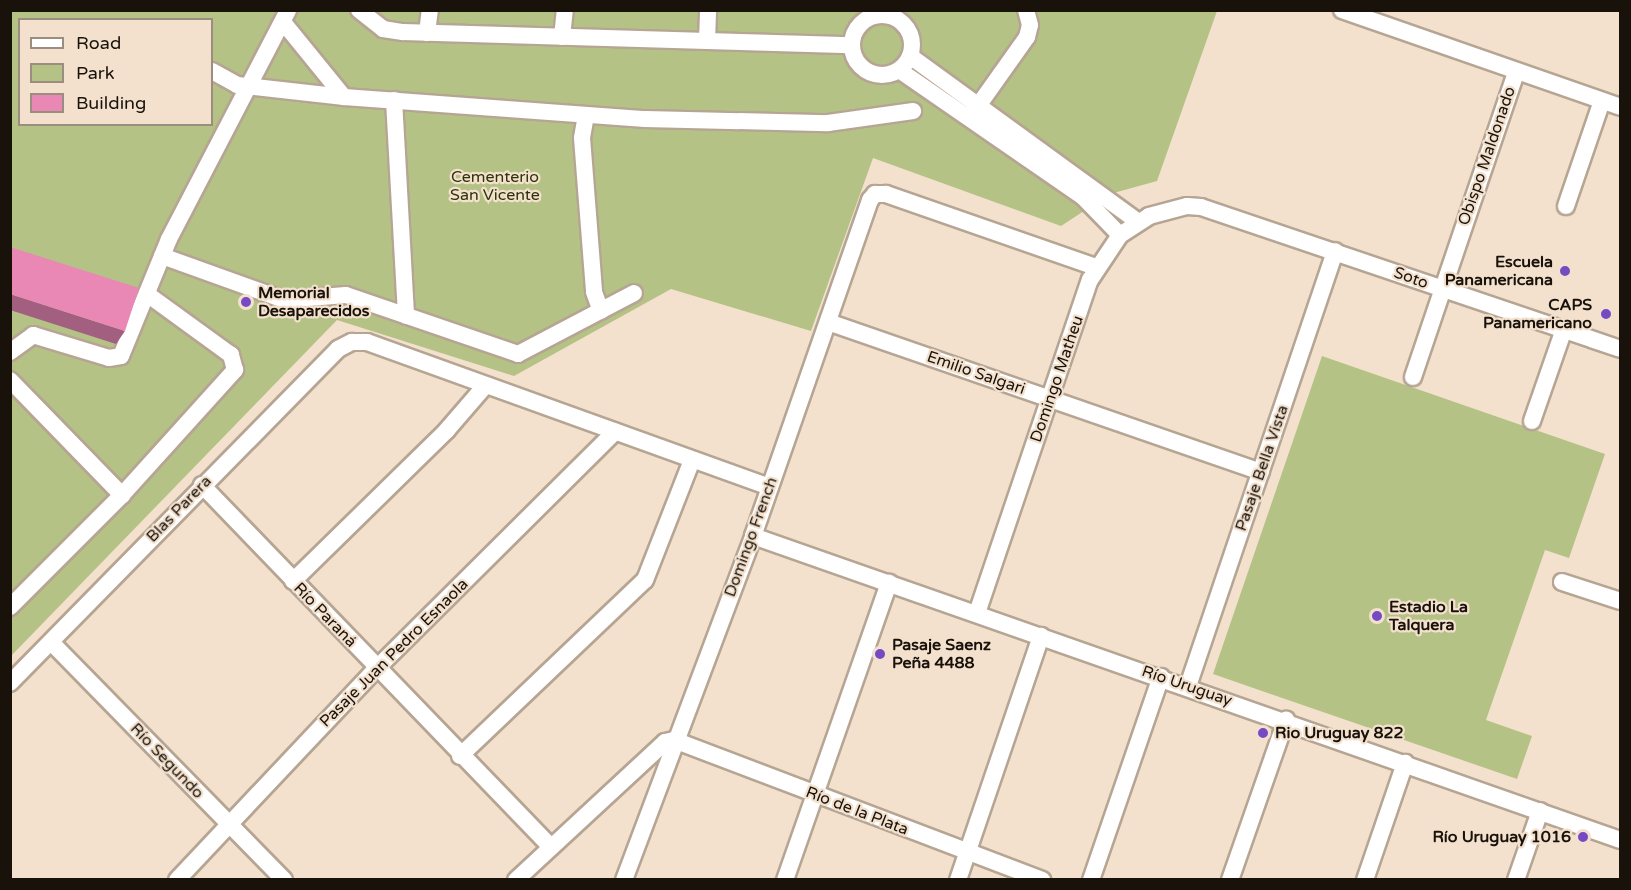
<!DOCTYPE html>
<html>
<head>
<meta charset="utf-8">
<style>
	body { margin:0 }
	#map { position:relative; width:1631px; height:890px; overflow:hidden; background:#f3e1ce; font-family:"Varela Round",sans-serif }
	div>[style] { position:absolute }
	.green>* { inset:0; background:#b5c285 }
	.roads { filter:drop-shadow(2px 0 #b6a593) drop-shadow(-2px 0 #b6a593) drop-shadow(0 2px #b6a593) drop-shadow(0 -2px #b6a593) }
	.minor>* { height:16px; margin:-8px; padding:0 8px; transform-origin:8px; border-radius:8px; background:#fff }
	.minor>.ring { margin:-8px; padding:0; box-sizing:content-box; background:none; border:16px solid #fff; border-radius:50% }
	.shaded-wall>* { inset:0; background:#a35f7f }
	.building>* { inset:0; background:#e988b5 }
	.dots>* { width:16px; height:16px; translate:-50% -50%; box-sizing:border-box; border:3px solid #f3e1ce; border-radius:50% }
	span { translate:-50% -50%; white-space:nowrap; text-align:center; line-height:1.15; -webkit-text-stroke:4.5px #f3e1ce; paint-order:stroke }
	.street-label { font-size:16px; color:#18120b }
	.park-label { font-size:16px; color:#2d3409 }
	.poi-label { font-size:16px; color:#18120b; font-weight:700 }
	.right { translate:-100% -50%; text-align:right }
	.left { translate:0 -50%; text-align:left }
	.frame { position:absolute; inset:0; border:12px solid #18120b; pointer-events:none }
	.legend { position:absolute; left:18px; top:18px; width:195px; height:108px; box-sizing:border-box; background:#f3e1ce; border:2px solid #9b8e80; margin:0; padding:8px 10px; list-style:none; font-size:18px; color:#18120b }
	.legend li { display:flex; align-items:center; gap:12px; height:30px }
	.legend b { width:30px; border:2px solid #9b8e80 }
</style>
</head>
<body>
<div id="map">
	<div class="green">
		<i style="clip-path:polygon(evenodd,11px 11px,1217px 11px,1157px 181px,1110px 194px,1061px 226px,873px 158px,811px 331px,671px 289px,514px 376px,337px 320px,11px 656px,11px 11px,20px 20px,212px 20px,212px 124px,20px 124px,20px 20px)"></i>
		<i style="clip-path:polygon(1322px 356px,1605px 454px,1569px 558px,1545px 550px,1486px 720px,1532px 736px,1517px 779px,1213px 674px)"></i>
	</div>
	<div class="roads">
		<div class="minor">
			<i style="left:359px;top:10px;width:31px;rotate:38deg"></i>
			<i style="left:383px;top:29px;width:20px;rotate:9deg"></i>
			<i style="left:403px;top:32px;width:448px;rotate:1.7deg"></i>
			<i style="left:1342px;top:10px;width:294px;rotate:19.2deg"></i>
			<i class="ring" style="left:852px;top:15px;width:44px;height:44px"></i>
			<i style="left:283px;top:22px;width:97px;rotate:50.9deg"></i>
			<i style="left:344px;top:97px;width:302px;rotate:4.2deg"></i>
			<i style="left:645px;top:119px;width:183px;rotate:1.3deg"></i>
			<i style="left:828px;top:123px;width:86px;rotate:-8deg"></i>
			<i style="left:427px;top:33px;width:23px;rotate:-83deg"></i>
			<i style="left:562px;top:37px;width:27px;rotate:-84deg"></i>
			<i style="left:707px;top:41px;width:31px;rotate:-88deg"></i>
			<i style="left:910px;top:56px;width:281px;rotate:36deg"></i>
			<i style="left:899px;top:70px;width:224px;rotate:34.6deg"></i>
			<i style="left:1083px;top:197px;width:53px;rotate:45.8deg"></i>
			<i style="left:212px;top:71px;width:29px;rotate:29deg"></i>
			<i style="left:237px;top:85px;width:108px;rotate:6.4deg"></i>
			<i style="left:394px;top:100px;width:216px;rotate:86.8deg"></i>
			<i style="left:973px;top:113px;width:93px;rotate:-54.6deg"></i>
			<i style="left:1027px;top:37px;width:12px;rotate:-76deg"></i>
			<i style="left:1030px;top:25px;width:16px;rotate:-105deg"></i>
			<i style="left:586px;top:115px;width:23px;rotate:100deg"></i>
			<i style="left:582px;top:138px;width:154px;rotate:85.5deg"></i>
			<i style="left:594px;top:292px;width:20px;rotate:70deg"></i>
			<i style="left:1566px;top:206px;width:111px;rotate:-71.1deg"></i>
			<i style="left:162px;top:256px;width:130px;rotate:19.8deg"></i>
			<i style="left:284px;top:300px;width:62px;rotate:-4.6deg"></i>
			<i style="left:346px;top:295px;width:182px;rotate:18.9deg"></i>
			<i style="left:518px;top:354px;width:131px;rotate:-27.7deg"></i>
			<i style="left:828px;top:322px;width:458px;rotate:19.1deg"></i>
			<i style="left:10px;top:352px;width:29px;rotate:-36deg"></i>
			<i style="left:33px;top:335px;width:79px;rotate:16.8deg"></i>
			<i style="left:109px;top:358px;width:12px;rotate:-9deg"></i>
			<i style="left:121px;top:356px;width:126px;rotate:-67.7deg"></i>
			<i style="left:169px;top:239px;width:258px;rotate:-62.5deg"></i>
			<i style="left:1413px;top:377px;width:322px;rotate:-71.3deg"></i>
			<i style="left:10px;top:380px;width:161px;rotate:45.8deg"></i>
			<i style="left:1532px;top:421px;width:97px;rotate:-70.8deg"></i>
			<i style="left:202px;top:485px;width:503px;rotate:46.05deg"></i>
			<i style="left:753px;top:536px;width:919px;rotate:19.32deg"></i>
			<i style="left:293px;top:581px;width:216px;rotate:-44.4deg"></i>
			<i style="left:447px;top:430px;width:58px;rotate:-49.2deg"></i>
			<i style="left:1562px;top:582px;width:61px;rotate:18.1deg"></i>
			<i style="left:10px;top:607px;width:158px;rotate:-45deg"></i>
			<i style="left:122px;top:495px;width:169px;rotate:-47.9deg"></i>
			<i style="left:235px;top:370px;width:16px;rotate:-105deg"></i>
			<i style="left:231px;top:355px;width:104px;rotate:-144deg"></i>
			<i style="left:977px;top:613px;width:352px;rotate:-71.3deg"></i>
			<i style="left:1090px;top:280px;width:54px;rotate:-56.3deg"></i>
			<i style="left:1120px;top:235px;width:35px;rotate:-33deg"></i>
			<i style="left:1149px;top:216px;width:39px;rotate:-15deg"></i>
			<i style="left:1187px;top:206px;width:14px;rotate:4deg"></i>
			<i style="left:1201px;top:207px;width:442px;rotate:18.7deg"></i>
			<i style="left:51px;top:642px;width:333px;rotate:45.6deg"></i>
			<i style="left:10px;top:683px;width:468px;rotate:-45.5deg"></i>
			<i style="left:338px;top:349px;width:16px;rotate:-27deg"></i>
			<i style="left:352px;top:342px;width:15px"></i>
			<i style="left:367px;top:342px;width:428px;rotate:19.8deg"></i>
			<i style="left:1188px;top:686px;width:459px;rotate:-71.3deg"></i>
			<i style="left:460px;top:756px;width:255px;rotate:-43.6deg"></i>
			<i style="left:645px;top:580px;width:129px;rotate:-68.6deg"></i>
			<i style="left:177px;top:880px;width:290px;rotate:-46.7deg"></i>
			<i style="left:376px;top:669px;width:337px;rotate:-44.8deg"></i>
			<i style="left:516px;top:880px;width:203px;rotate:-42.8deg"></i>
			<i style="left:665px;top:742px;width:9px;rotate:-13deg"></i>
			<i style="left:674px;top:740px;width:394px;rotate:20.8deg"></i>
			<i style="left:624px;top:880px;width:367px;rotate:-69.4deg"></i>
			<i style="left:753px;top:536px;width:356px;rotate:-70.8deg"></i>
			<i style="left:870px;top:200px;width:8px;rotate:-50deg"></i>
			<i style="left:875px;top:194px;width:11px"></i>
			<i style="left:886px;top:194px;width:222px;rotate:19.2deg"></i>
			<i style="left:785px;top:880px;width:315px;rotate:-70.7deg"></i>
			<i style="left:958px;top:880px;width:258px;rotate:-71.2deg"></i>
			<i style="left:1091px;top:880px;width:215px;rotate:-71deg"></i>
			<i style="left:1230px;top:880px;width:170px;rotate:-70.7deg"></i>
			<i style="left:1365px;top:880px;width:124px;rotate:-71.1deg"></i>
			<i style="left:1516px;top:880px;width:73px;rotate:-70.8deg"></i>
		</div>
	</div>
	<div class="shaded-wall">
		<i style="clip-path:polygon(10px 294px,125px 331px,116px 344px,10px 310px)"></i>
	</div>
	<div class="building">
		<i style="clip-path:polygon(10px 247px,139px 288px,125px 331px,10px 294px)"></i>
	</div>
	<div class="dots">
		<i style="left:1565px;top:271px;background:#764ac2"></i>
		<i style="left:246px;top:302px;background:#764ac2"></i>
		<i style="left:1606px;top:314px;background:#764ac2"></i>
		<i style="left:1377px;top:616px;background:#764ac2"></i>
		<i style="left:880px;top:654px;background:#764ac2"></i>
		<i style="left:1263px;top:733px;background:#764ac2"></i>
		<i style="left:1583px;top:837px;background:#764ac2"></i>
	</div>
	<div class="street-label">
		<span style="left:1487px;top:156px;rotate:-71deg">Obispo Maldonado</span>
		<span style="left:1411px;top:278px;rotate:20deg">Soto</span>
		<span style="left:976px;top:373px;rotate:19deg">Emilio Salgari</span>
		<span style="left:1057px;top:379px;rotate:-71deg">Domingo Matheu</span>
		<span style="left:1262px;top:468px;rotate:-71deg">Pasaje Bella Vista</span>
		<span style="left:179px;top:509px;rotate:-46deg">Blas Parera</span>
		<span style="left:751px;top:537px;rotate:-70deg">Domingo French</span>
		<span style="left:325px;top:615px;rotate:46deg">Río Paraná</span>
		<span style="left:394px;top:653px;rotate:-45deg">Pasaje Juan Pedro Esnaola</span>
		<span style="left:1187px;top:686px;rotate:19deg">Río Uruguay</span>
		<span style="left:167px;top:761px;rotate:46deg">Río Segundo</span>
		<span style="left:857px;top:811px;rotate:21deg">Río de la Plata</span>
	</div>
	<div class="park-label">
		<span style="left:495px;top:186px">Cementerio<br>San Vicente</span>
	</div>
	<div class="poi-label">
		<span class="right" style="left:1553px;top:271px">Escuela<br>Panamericana</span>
		<span class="left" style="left:258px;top:302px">Memorial<br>Desaparecidos</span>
		<span class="right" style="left:1592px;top:314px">CAPS<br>Panamericano</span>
		<span class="left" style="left:1389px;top:616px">Estadio La<br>Talquera</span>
		<span class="left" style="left:892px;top:654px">Pasaje Saenz<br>Peña 4488</span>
		<span class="left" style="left:1275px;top:733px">Rio Uruguay 822</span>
		<span class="right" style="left:1571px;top:837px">Río Uruguay 1016</span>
	</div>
	<div class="frame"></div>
	<ul class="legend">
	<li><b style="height:8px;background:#fff"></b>Road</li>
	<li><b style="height:16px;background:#b5c285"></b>Park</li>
	<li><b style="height:16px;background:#e988b5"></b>Building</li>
	</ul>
</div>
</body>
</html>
